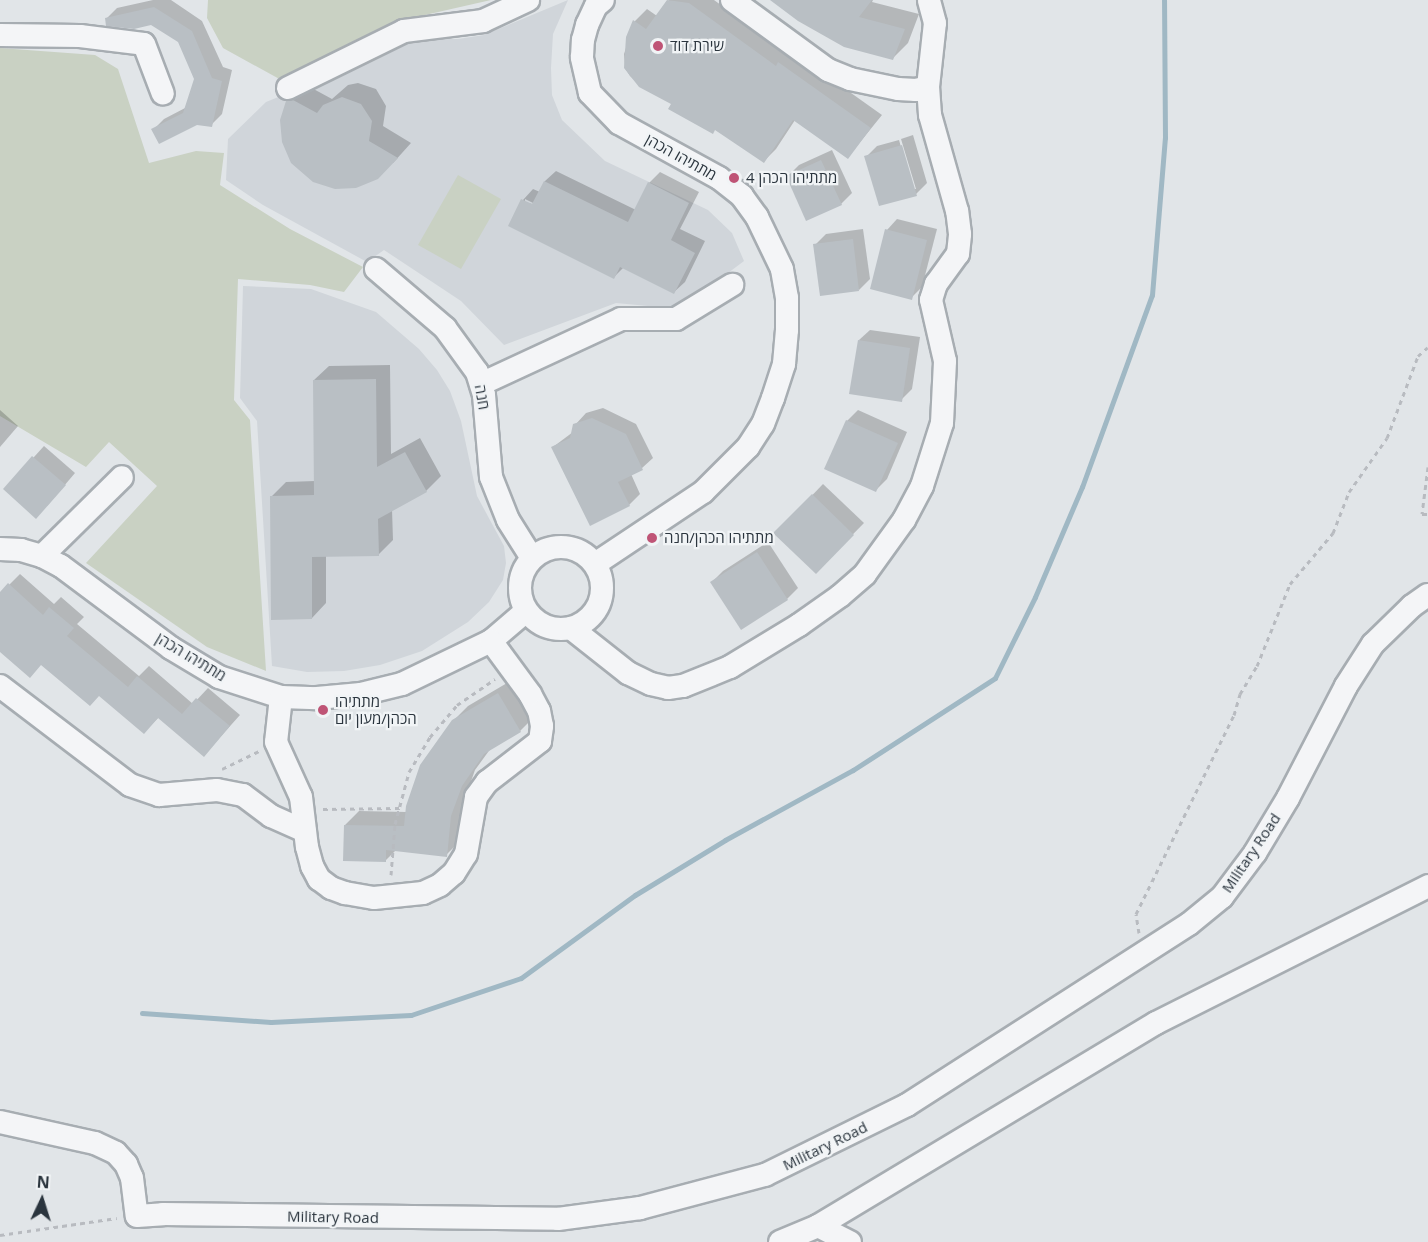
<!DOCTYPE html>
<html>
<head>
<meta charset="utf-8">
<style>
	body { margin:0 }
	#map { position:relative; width:1428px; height:1242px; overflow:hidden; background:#e1e5e8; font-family:"Open Sans","Noto Sans Hebrew",sans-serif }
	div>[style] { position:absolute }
	.built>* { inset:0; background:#d0d5da }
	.green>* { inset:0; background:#c9d1c3 }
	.shadow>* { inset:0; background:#0003 }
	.stream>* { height:5px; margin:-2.5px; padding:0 2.5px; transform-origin:2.5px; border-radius:2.5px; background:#a0b8c4 }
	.building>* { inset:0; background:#b9bfc4 }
	.path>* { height:3px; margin-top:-1.5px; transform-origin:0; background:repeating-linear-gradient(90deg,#b8bbc0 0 4.5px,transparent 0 9px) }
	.roads { filter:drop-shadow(2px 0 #a7adb2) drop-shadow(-2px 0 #a7adb2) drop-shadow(0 2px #a7adb2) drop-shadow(0 -2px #a7adb2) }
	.minor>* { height:22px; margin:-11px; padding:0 11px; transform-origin:11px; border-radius:11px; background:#f4f5f7 }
	.minor>.ring { margin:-11px; padding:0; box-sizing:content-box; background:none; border:22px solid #f4f5f7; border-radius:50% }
	.dots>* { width:16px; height:16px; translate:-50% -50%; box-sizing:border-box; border:3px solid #f1f4f6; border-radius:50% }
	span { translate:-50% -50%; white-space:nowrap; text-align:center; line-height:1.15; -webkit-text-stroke:4.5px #f1f4f6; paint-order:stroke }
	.poi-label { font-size:15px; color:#2b353e }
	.left { translate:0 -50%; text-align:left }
	.street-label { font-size:15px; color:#2b353e }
	.north { position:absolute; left:12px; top:1170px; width:60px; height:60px; -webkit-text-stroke:4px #f1f4f6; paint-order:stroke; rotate:4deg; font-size:16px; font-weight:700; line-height:24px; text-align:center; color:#2b353e }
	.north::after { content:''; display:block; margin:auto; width:21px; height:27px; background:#2b353e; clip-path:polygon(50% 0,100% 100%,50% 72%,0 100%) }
</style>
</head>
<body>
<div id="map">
	<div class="built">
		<i style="clip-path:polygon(568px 0,553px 34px,551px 68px,552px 95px,562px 120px,605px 161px,708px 210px,732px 233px,744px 261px,680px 309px,616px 303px,504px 345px,461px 301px,384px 250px,367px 262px,263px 205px,226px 180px,228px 139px,266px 102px,363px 63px,413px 39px,458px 39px,484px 35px)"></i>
		<i style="clip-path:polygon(243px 286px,311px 289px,376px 312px,419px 349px,437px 370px,450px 391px,461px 421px,477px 496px,504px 546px,506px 563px,503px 580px,489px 602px,468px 622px,422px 651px,380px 665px,344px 671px,307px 672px,272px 666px,257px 421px,240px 398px)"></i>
	</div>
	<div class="green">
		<i style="clip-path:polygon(208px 0,491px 0,403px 20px,283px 81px,223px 48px,207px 18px)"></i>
		<i style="clip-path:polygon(0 48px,95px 55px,118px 69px,149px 163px,196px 151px,224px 153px,220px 185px,290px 229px,363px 267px,344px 292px,310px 285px,238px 279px,234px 400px,250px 420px,266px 671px,207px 647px,86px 563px,157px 486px,109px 442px,86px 467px,0 416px)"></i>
		<i style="clip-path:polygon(458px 175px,501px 199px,461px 269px,418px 245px)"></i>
	</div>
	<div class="shadow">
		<i style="clip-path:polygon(153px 0,171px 0,202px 21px,223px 67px,232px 70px,222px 114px,211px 125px,197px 123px,153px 130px,164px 119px,187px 107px,196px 79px,180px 41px,152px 24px,106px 19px,117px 8px)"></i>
		<i style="clip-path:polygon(669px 0,714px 0,788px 54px,792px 51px,882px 115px,848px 157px,795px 120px,776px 149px,764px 161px,674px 103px,640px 85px,630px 76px,625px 68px,624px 54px,635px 21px,647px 9px,657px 16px)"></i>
		<i style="clip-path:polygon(773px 0,873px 0,872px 2px,919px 14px,908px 43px,893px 58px)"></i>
		<i style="clip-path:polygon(358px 83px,376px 89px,386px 106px,383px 126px,411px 143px,393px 163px,287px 102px,302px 87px,308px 86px,332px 99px,348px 85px)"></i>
		<i style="clip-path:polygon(913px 135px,927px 183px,916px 194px,866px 157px,877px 146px,899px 140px,913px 189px,916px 189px,901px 139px)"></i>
		<i style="clip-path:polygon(832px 150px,852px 193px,841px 204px,788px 176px,799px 165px)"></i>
		<i style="clip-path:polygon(evenodd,556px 171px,636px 210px,649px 183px,660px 172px,699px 192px,680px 229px,705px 241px,685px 282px,674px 292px,624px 267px,614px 277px,510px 226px,523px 200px,533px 189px,540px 192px,545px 181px,556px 171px,525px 199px,539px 206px,525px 202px,525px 199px)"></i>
		<i style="clip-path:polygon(897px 219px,937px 229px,922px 287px,911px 298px,887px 230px)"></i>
		<i style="clip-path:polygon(863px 229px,870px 279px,859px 290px,815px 245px,826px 234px)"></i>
		<i style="clip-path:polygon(870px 330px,920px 337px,912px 389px,901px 400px,859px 340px)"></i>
		<i style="clip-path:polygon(390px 365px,391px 454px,420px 438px,441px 476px,426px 491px,392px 509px,393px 540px,378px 555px,326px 555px,326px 603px,312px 618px,272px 496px,286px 482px,315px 481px,314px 380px,329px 366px)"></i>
		<i style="clip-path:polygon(603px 408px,636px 424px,653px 458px,642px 468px,631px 474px,640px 494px,629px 505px,591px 524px,553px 447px,573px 432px,575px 425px,586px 413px)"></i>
		<i style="clip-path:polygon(0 410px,18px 426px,0 447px)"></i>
		<i style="clip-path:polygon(858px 410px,907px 432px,887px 479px,876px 490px,847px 421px)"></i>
		<i style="clip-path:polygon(44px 446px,75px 473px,47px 506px,5px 489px)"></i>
		<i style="clip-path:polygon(823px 484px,864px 523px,816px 572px,776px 533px)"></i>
		<i style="clip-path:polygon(768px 542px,798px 588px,787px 599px,712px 582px,723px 571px)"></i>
		<i style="clip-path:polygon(20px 574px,54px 604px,61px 597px,84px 617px,77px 624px,139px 676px,149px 666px,193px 704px,208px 688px,240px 715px,214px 744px,159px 717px,144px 732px,99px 694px,0 639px,0 594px)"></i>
		<i style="clip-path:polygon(512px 680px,534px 717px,520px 731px,491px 748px,475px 770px,464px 801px,460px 841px,446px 855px,396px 850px,385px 861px,345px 825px,359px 811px,407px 812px,453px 721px,468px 706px)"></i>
	</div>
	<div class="stream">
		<i style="left:142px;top:1013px;width:129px;rotate:4deg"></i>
		<i style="left:271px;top:1022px;width:140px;rotate:-2.9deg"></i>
		<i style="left:411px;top:1015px;width:116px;rotate:-18.6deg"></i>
		<i style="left:521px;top:978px;width:141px;rotate:-36.1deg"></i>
		<i style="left:635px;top:895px;width:105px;rotate:-31.4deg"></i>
		<i style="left:725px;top:840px;width:146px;rotate:-28.7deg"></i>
		<i style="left:853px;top:770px;width:169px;rotate:-32.9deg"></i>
		<i style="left:995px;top:678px;width:90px;rotate:-63.7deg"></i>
		<i style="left:1035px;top:597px;width:120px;rotate:-66.9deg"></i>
		<i style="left:1082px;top:487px;width:204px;rotate:-70deg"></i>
		<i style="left:1152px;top:295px;width:158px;rotate:-85.3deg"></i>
		<i style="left:1165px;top:138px;width:138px;rotate:-90.4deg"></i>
	</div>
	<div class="building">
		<i style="clip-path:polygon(667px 0,689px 3px,776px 66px,778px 62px,871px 128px,848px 159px,793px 120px,764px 163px,715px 130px,713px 134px,668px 109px,671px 104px,639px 87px,624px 68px,626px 37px,633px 20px,646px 29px)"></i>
		<i style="clip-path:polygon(770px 0,872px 0,859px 17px,905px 29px,893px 60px,844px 47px,798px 21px)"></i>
		<i style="clip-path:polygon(154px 7px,192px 31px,212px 78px,222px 81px,212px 127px,197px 125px,159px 144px,151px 129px,183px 113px,194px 79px,178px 42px,151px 25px,134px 29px,106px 26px,105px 18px)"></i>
		<i style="clip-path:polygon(342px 97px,361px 104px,372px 121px,369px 141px,398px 158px,378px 179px,356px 188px,335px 189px,313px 182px,291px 163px,282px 142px,280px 120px,286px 101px,293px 100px,317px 113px,323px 105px)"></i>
		<i style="clip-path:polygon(902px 145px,917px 196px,879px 206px,864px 156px)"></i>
		<i style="clip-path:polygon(821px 160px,842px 205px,806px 221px,786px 176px)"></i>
		<i style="clip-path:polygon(544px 181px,628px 222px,648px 182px,689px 203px,671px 240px,695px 253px,674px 294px,620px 267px,614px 279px,508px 226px,521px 199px,532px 204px)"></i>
		<i style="clip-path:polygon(885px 229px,927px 240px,912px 300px,870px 289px)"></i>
		<i style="clip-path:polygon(853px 239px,859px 291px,820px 296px,813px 244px)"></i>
		<i style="clip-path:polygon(858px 340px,910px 348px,902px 402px,849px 394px)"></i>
		<i style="clip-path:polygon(376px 379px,377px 467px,405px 452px,427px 492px,378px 519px,379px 556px,312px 557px,312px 619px,271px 620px,270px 496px,314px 495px,313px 380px)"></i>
		<i style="clip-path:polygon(592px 418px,626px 434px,643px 470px,618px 482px,630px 506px,590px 526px,551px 447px,570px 438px,573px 424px)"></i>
		<i style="clip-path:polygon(846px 420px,898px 443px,876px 492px,824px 469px)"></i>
		<i style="clip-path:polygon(32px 456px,66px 485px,36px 519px,3px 489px)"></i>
		<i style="clip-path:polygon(812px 494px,854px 535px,816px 574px,773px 533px)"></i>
		<i style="clip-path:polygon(757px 552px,788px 600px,741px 630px,710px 582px)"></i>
		<i style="clip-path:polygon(8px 583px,43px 615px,49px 607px,74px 628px,67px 636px,128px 687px,137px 676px,182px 714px,196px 698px,230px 726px,204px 757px,158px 718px,144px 734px,99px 696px,90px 706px,41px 665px,30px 678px,0 652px,0 592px)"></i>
		<i style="clip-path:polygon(498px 693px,521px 732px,484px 754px,462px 786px,451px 816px,447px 857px,386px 850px,386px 862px,343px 861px,344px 825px,404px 826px,406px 806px,420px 765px,452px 720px)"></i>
	</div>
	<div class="path">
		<i style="left:1428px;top:467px;width:47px;rotate:97.3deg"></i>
		<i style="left:1422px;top:514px;width:6px"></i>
		<i style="left:222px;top:769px;width:41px;rotate:-25.9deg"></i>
		<i style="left:323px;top:809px;width:77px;rotate:-0.7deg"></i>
		<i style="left:391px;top:875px;width:51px;rotate:-85.5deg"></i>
		<i style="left:395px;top:824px;width:54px;rotate:-74.9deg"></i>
		<i style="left:409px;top:772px;width:41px;rotate:-59deg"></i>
		<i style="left:430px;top:737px;width:42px;rotate:-49.8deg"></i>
		<i style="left:457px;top:705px;width:46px;rotate:-34.4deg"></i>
		<i style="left:1139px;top:933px;width:19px;rotate:-99deg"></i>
		<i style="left:1136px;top:914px;width:222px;rotate:-63.8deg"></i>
		<i style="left:1234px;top:715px;width:22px;rotate:-74deg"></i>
		<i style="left:1240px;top:694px;width:33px;rotate:-59deg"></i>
		<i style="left:1257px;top:666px;width:88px;rotate:-68.1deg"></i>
		<i style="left:1290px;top:584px;width:67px;rotate:-49.9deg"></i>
		<i style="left:1333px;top:533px;width:44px;rotate:-68.7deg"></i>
		<i style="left:1349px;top:492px;width:66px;rotate:-54.9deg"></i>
		<i style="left:1387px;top:438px;width:88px;rotate:-69.3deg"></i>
		<i style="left:1418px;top:356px;width:13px;rotate:-42deg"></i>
		<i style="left:0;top:1235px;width:118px;rotate:-8.3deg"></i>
	</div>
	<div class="roads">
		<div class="minor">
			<i style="left:732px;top:0;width:119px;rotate:36.1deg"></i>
			<i style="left:828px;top:70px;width:24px;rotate:22deg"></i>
			<i style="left:850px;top:79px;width:49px;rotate:11.8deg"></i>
			<i style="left:898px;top:89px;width:18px;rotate:3deg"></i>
			<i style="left:916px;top:90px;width:12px;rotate:-14deg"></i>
			<i style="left:0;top:35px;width:80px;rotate:0.7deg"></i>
			<i style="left:80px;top:36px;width:64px;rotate:7.1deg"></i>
			<i style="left:144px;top:44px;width:53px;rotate:69.2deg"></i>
			<i style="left:288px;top:88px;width:129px;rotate:-26.2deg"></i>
			<i style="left:404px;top:31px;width:80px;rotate:-7.2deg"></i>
			<i style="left:483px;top:21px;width:50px;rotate:-25deg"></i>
			<i style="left:376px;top:269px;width:91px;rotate:40.5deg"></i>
			<i style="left:445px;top:328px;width:54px;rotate:54deg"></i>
			<i style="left:477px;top:372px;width:24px;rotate:73deg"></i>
			<i style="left:484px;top:395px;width:82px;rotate:85.1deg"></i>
			<i style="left:491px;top:477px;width:46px;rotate:68.4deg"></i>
			<i style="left:508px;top:520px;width:45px;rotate:57.7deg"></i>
			<i style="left:481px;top:384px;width:154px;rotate:-24.9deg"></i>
			<i style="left:621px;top:319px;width:55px"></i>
			<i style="left:676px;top:319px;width:66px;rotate:-31.3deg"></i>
			<i class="ring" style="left:520px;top:547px;width:60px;height:60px"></i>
			<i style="left:0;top:549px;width:21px;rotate:3deg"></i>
			<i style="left:21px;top:550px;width:22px;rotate:16deg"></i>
			<i style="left:42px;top:556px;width:21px;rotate:28deg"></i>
			<i style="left:61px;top:566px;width:137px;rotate:36.7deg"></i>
			<i style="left:171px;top:648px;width:56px;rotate:31.1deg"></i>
			<i style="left:219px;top:677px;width:65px;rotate:17.9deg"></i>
			<i style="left:281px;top:697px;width:36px;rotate:2deg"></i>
			<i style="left:317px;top:698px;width:44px;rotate:-5.2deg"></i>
			<i style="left:361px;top:694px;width:42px;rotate:-13.7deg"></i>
			<i style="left:402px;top:684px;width:99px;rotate:-25.8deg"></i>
			<i style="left:491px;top:641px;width:46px;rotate:-40.6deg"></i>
			<i style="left:42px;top:556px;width:112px;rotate:-44.6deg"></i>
			<i style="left:595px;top:564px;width:130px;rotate:-33.7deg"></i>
			<i style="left:703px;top:492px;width:64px;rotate:-45deg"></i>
			<i style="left:748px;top:447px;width:27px;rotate:-57deg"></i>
			<i style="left:763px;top:424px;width:28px;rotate:-69deg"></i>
			<i style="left:773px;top:398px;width:36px;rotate:-72deg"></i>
			<i style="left:784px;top:364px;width:34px;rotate:-85deg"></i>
			<i style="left:787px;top:330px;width:32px;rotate:-90deg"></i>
			<i style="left:787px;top:298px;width:29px;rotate:-100deg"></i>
			<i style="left:782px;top:269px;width:58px;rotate:-115.7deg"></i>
			<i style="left:757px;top:217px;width:26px;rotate:-126deg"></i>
			<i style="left:742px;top:196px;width:29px;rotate:-142deg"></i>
			<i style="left:719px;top:178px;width:114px;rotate:-151.2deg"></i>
			<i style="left:619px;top:123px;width:42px;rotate:-134deg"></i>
			<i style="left:590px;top:93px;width:37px;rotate:-103deg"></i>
			<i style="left:582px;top:57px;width:17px;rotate:-87deg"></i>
			<i style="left:583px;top:40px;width:16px;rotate:-75deg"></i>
			<i style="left:587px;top:25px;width:21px;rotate:-65deg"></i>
			<i style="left:596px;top:6px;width:9px;rotate:-41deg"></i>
			<i style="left:571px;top:628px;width:73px;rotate:38.3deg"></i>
			<i style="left:628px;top:673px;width:25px;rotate:26deg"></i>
			<i style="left:651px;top:684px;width:17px;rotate:13deg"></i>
			<i style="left:668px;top:688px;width:15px;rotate:-8deg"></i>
			<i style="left:683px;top:686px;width:51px;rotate:-22deg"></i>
			<i style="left:730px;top:667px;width:81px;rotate:-31.3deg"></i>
			<i style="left:799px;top:625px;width:50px;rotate:-35.3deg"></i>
			<i style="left:840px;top:596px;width:33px;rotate:-41deg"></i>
			<i style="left:865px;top:574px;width:67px;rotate:-54.2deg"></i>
			<i style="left:904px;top:520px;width:38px;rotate:-62deg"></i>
			<i style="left:922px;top:486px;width:66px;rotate:-72.4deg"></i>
			<i style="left:942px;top:423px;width:62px;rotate:-87.2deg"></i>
			<i style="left:945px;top:361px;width:63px;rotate:-102.9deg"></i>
			<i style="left:931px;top:300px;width:17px;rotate:-73deg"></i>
			<i style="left:936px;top:284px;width:37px;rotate:-54deg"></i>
			<i style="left:958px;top:254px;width:20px;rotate:-84deg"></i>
			<i style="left:960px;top:234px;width:23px;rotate:-97deg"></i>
			<i style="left:957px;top:211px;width:100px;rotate:-105.7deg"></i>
			<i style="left:930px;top:115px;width:28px;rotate:-94deg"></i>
			<i style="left:928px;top:87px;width:64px;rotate:-83.8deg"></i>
			<i style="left:935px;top:23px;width:24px;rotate:-105deg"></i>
			<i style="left:0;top:686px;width:163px;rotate:37.3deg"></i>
			<i style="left:130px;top:785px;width:31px;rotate:19deg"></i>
			<i style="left:159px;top:795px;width:58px;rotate:-4.9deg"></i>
			<i style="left:217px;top:790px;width:26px;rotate:11deg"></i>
			<i style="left:243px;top:795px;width:35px;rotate:37deg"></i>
			<i style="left:271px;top:816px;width:37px;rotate:24deg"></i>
			<i style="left:281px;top:697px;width:45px;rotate:96.3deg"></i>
			<i style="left:276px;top:742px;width:60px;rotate:65.6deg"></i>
			<i style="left:301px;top:797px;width:50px;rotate:83.2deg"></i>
			<i style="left:307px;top:847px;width:20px;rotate:75deg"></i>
			<i style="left:312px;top:866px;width:15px;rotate:62deg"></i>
			<i style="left:319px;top:879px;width:15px;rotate:37deg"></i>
			<i style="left:331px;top:888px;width:15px;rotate:20deg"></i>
			<i style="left:345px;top:893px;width:29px;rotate:10deg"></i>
			<i style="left:374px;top:898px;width:49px;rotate:-5.8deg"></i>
			<i style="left:423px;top:893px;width:19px;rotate:-25deg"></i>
			<i style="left:440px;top:885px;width:18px;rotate:-41deg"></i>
			<i style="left:454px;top:873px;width:22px;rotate:-58deg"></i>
			<i style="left:466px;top:854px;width:58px;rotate:-80deg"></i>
			<i style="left:476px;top:797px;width:19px;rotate:-54deg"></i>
			<i style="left:487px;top:782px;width:67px;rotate:-37.7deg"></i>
			<i style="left:540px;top:741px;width:15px;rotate:-82deg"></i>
			<i style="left:542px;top:726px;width:15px;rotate:-101deg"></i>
			<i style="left:539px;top:711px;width:19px;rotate:-118deg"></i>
			<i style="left:530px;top:694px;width:66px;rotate:-126.3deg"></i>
			<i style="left:0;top:1122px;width:97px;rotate:12.5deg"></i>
			<i style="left:95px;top:1143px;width:23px;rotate:25deg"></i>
			<i style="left:116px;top:1153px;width:15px;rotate:48deg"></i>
			<i style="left:126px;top:1164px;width:15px;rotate:67deg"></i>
			<i style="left:132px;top:1178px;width:38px;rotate:83deg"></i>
			<i style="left:137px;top:1216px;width:26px;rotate:-4deg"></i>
			<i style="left:163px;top:1214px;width:395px;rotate:0.7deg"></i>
			<i style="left:558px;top:1219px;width:83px;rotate:-7.6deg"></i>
			<i style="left:640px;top:1208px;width:129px;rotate:-14.8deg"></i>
			<i style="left:765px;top:1175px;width:158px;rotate:-26.2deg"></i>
			<i style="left:907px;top:1105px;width:335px;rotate:-32.7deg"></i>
			<i style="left:1189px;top:924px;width:43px;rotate:-39.3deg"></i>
			<i style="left:1222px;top:897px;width:55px;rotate:-53.1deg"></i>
			<i style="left:1255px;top:853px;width:64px;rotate:-59deg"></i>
			<i style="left:1288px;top:798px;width:126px;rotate:-62.6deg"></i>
			<i style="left:1346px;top:686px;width:50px;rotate:-57.3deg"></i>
			<i style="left:1373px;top:644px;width:54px;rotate:-44.3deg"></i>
			<i style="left:1412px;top:606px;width:19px;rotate:-35deg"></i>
			<i style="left:818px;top:1226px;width:36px;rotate:27deg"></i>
			<i style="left:780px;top:1242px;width:41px;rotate:-22.8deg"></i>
			<i style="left:818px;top:1226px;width:394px;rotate:-31deg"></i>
			<i style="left:1156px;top:1023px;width:305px;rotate:-26.7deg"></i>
		</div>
	</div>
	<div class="dots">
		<i style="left:658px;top:46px;background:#bf5476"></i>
		<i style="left:734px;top:178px;background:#bf5476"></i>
		<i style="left:652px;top:538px;background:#bf5476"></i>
		<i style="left:323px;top:710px;background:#bf5476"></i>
	</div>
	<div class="poi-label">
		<span class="left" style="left:670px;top:46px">שירת דוד</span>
		<span class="left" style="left:746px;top:178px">מתתיהו הכהן 4</span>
		<span class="left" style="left:664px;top:538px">מתתיהו הכהן/חנה</span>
		<span class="left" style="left:335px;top:710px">מתתיהו<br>הכהן/מעון יום</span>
	</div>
	<div class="street-label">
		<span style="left:681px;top:157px;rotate:29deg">מתתיהו הכהן</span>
		<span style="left:482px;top:397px;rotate:80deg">חנה</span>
		<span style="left:191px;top:657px;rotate:31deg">מתתיהו הכהן</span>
		<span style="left:1251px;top:853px;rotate:-56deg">Military Road</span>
		<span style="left:825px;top:1146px;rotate:-26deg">Military Road</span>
		<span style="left:333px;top:1217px;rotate:1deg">Military Road</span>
	</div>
	<div class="north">N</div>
</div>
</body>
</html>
